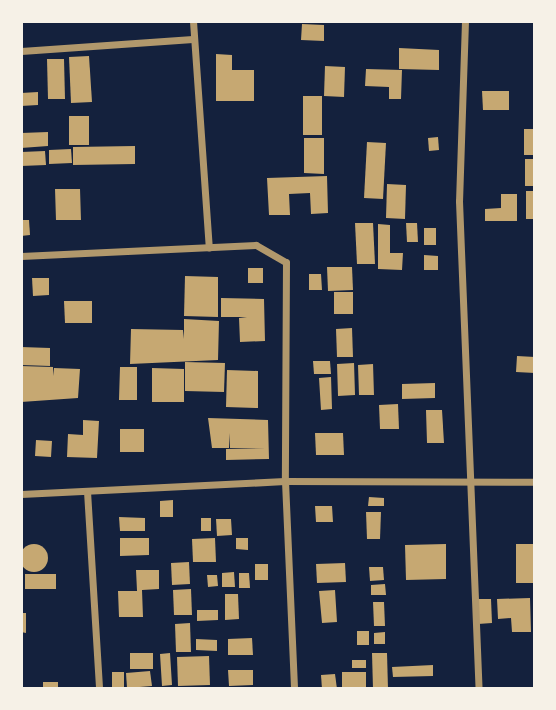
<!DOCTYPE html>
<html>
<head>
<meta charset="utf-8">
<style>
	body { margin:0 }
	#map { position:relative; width:556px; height:710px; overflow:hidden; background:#14213d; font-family:"Varela Round",sans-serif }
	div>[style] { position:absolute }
	.building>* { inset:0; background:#c6a872 }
	.round { border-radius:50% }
	.minor>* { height:7px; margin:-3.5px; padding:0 3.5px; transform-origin:3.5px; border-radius:3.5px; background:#b1986c }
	span { translate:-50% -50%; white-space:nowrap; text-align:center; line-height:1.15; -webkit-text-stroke:5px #f6f1e7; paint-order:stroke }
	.frame { position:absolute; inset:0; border:23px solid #f6f1e7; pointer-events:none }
</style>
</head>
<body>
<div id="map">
	<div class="building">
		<i style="clip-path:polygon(302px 24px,324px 25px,324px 41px,301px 40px)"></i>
		<i style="clip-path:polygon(399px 48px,439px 50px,439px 70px,399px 69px)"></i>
		<i style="clip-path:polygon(216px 54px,232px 55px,232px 70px,254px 70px,254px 101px,216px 101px)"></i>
		<i style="clip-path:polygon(89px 56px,92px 102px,71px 103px,69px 57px)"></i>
		<i style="clip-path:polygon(47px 59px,64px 59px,65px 99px,48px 99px)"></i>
		<i style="clip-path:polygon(325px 66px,345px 67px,344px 97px,324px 96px)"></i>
		<i style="clip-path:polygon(366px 69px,402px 70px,401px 99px,389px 99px,389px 87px,365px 86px)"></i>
		<i style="clip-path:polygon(482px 91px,509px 91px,509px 110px,483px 110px)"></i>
		<i style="clip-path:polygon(38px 92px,38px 105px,21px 106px,21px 93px)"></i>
		<i style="clip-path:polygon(303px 96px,322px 96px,322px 135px,303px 135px)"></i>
		<i style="clip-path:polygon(69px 116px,89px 116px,89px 145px,69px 145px)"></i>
		<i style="clip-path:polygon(524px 129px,535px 129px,535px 155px,524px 155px)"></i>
		<i style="clip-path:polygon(48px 132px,48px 146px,21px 148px,21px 133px)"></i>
		<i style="clip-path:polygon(438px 137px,439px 150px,429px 151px,428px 138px)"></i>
		<i style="clip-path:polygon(304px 138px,324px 138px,324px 174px,304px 173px)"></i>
		<i style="clip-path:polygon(367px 142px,386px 143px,383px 199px,364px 198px)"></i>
		<i style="clip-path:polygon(135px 146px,135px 164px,73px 165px,73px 147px)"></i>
		<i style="clip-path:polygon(71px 149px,72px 163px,49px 164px,49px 150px)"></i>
		<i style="clip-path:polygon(45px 151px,46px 165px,21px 166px,21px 152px)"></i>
		<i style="clip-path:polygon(525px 159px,535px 159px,535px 186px,525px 186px)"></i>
		<i style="clip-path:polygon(327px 176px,328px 213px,311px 214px,310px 193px,289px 194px,290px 215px,269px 215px,267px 178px)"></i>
		<i style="clip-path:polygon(387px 184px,406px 185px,405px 219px,386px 218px)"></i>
		<i style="clip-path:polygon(55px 189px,80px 189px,81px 220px,56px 220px)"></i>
		<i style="clip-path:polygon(526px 191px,535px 191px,535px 219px,526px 219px)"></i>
		<i style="clip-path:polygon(501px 194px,517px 194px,517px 221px,485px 221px,485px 209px,501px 208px)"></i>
		<i style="clip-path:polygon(21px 220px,29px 220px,30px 235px,21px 236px)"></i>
		<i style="clip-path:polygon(355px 223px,373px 223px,375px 264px,357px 264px)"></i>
		<i style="clip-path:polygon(406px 223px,417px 223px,418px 242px,407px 242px)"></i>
		<i style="clip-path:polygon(378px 224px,390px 225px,390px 253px,403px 253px,402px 270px,378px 269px)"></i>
		<i style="clip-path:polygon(424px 228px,436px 228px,436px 245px,424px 245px)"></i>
		<i style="clip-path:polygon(424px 255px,438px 256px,438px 270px,424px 270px)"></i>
		<i style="clip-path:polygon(327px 267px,352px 267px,353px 290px,328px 291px)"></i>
		<i style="clip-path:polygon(248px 268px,263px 268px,263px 283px,248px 283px)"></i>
		<i style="clip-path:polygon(309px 274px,321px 274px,322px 290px,309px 290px)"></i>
		<i style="clip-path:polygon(185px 276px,218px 277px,218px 317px,184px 316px)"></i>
		<i style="clip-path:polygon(32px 278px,49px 278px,49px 295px,33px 296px)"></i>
		<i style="clip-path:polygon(334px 292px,353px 292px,353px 314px,334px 314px)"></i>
		<i style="clip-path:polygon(221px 298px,264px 299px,265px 341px,240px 342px,239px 318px,247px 317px,221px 317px)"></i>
		<i style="clip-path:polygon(64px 301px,92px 301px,92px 323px,65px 323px)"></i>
		<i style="clip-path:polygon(184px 319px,219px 321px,218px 360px,130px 364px,131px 329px,183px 330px,184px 339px)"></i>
		<i style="clip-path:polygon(352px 328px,353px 357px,337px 357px,336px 329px)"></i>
		<i style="clip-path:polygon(21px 347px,50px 348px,50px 366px,21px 365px)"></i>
		<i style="clip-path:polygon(517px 356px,535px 357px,535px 373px,516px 372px)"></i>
		<i style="clip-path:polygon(313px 361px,330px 361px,331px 374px,314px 374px)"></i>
		<i style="clip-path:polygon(185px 362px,225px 363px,224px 392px,185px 391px)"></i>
		<i style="clip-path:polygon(354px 363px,355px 395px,338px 396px,337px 364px)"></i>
		<i style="clip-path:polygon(373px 364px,374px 395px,359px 395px,358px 365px)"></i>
		<i style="clip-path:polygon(21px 366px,53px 367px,53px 376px,54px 368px,80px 369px,78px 398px,21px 402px)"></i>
		<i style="clip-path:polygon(120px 367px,137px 367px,137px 400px,119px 400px)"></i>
		<i style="clip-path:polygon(152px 368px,184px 369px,184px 402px,152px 402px)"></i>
		<i style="clip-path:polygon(227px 370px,258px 371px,258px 408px,226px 407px)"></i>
		<i style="clip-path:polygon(331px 377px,332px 409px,321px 410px,319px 378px)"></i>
		<i style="clip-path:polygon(435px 383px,435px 398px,402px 399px,402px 384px)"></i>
		<i style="clip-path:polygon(398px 404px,399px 429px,380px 429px,379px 405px)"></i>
		<i style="clip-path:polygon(426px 410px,442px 410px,444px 443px,427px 443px)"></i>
		<i style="clip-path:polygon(208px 418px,268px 420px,269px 459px,226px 460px,226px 449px,266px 448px,230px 448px,229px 433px,229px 448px,212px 448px)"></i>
		<i style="clip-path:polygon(83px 420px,99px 421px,97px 458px,67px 457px,68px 434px,83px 435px)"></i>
		<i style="clip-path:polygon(120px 429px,144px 429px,144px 452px,120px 452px)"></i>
		<i style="clip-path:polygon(315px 433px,343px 433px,344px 455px,316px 455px)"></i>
		<i style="clip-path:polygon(36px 440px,52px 441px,51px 457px,35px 456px)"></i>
		<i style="clip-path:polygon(369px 497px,384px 498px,384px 506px,368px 506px)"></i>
		<i style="clip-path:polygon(173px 500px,173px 517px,160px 517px,160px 501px)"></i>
		<i style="clip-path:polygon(315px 506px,332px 506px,333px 522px,316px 522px)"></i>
		<i style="clip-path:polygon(366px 512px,381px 512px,380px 539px,367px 539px)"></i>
		<i style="clip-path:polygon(119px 517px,145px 518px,145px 531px,120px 531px)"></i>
		<i style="clip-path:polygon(201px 518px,211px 518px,211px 531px,201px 531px)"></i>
		<i style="clip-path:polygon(216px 519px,231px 519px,232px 535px,217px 536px)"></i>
		<i style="clip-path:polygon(120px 538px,149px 538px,149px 555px,120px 556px)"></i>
		<i style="clip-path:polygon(215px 538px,216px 562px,193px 562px,192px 539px)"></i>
		<i style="clip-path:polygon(236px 538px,248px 538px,248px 550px,236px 549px)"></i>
		<i class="round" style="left:20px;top:544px;width:28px;height:28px"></i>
		<i style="clip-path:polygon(446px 544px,446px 579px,406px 580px,405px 545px)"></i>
		<i style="clip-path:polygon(516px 544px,535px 544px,535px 583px,516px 583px)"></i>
		<i style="clip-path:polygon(189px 562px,190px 584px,172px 585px,171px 563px)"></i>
		<i style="clip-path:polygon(345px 563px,346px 582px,317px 583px,316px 564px)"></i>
		<i style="clip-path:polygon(255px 564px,268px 564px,268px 580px,255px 580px)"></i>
		<i style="clip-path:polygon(369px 567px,383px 567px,384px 580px,370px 581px)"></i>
		<i style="clip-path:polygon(136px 570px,159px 570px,159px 589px,142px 590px,143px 617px,119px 617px,118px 591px,137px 591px)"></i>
		<i style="clip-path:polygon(234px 572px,235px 587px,222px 587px,222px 573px)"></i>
		<i style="clip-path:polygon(239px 573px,249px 573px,250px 588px,239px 588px)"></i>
		<i style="clip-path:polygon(25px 574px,56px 574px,56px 589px,25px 589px)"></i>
		<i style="clip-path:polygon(207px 575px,217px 575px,218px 586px,208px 587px)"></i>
		<i style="clip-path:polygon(385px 584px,386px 595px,371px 595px,371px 585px)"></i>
		<i style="clip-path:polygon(191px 589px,192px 615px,174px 615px,173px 590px)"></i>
		<i style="clip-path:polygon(335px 590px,337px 622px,322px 623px,319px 591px)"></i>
		<i style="clip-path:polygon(225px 594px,238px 594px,239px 619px,225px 620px)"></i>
		<i style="clip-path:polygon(530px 598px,531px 632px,512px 632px,511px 618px,498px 619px,497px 599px)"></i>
		<i style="clip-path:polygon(477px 599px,491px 599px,492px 623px,478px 624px)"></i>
		<i style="clip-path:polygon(373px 602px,384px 602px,385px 626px,374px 626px)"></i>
		<i style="clip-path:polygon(197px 610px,218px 610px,218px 620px,197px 621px)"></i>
		<i style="clip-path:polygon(21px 613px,26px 613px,26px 633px,21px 632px)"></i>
		<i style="clip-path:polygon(190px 623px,191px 652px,176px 652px,175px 624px)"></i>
		<i style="clip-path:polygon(357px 631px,369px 631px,369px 645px,357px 645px)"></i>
		<i style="clip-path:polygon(385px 632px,385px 644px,374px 644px,374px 633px)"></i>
		<i style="clip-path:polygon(252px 638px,253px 655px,228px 655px,228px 639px)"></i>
		<i style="clip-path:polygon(196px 639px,217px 640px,217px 651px,196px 650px)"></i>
		<i style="clip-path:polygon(130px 653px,153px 653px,153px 669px,130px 669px)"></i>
		<i style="clip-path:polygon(170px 653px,172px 685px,162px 686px,160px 654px)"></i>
		<i style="clip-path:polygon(372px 653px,387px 653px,388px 689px,373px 689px)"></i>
		<i style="clip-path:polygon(209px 656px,210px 685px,178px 686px,177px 657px)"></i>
		<i style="clip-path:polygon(352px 660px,366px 660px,366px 668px,352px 668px)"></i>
		<i style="clip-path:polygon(433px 665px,433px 676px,393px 677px,392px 667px)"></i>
		<i style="clip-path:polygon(228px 670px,253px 670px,253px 685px,229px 686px)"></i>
		<i style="clip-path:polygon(150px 671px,152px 686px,127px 688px,126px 673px)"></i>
		<i style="clip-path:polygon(112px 672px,124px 672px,124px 688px,112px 688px)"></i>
		<i style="clip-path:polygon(342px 672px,366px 672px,366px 689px,342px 689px)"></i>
		<i style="clip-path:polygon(335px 674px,337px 689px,322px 689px,321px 675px)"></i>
		<i style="clip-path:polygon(43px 682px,58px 682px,58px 689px,43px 689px)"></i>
	</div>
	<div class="minor">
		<i style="left:193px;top:21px;width:227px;rotate:86deg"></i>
		<i style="left:465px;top:21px;width:180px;rotate:91.9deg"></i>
		<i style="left:459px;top:201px;width:488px;rotate:87.7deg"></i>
		<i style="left:21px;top:51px;width:172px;rotate:-4deg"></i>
		<i style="left:21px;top:256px;width:235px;rotate:-2.7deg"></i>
		<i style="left:256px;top:245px;width:34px;rotate:30deg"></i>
		<i style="left:286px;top:262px;width:219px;rotate:90.3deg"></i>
		<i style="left:285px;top:481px;width:208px;rotate:87.5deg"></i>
		<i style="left:87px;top:491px;width:198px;rotate:86.5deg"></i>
		<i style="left:21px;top:494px;width:264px;rotate:-2.8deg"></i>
		<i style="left:285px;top:481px;width:250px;rotate:0.2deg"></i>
	</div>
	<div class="frame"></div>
</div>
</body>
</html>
